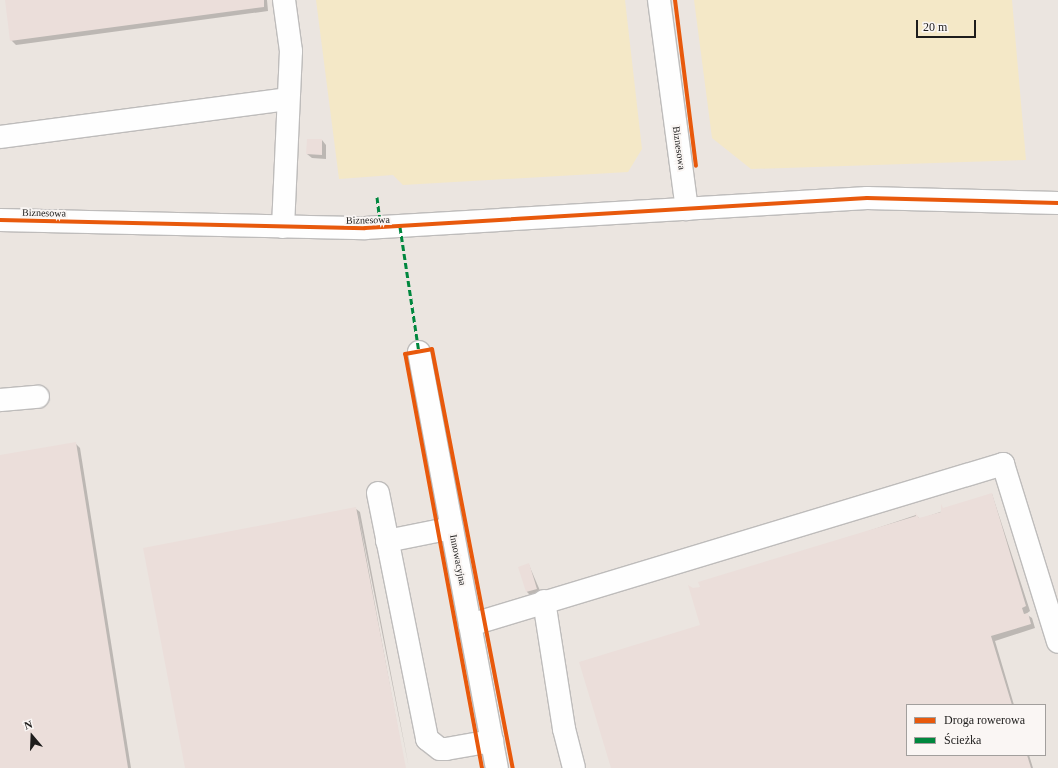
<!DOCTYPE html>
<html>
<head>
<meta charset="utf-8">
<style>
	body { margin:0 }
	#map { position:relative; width:1058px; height:768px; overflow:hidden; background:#f9f7f5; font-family:Georgia,serif }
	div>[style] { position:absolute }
	.built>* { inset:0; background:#ebe5e0 }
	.green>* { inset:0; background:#f4e8c7 }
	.shadow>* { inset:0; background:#0003 }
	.building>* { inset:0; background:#ebdeda }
	.roads { filter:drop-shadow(1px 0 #bebcbb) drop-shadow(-1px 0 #bebcbb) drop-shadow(0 1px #bebcbb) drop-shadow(0 -1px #bebcbb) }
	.minor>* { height:22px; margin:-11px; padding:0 11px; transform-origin:11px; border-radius:11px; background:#fefefe }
	.quiet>* { height:3px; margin-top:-1.5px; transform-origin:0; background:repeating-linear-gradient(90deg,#00873e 0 6px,transparent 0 9px) }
	.cycleway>* { height:4px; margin:-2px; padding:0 2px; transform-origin:2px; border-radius:2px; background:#e8590c }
	span { translate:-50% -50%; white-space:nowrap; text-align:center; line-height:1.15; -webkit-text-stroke:4px #faf6f4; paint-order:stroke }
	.street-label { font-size:10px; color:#1d1c1b }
	.legend { position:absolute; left:906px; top:704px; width:140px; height:52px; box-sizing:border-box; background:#faf6f4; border:1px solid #a29f9d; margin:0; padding:5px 7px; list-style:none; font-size:12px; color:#1d1c1b }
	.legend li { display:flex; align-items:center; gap:8px; height:20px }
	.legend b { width:20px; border:1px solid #a29f9d }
	.north { position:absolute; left:12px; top:716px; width:40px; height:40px; -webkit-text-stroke:3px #faf6f4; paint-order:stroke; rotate:341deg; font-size:11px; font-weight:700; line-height:16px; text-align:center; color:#1d1c1b }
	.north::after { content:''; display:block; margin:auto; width:14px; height:18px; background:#1d1c1b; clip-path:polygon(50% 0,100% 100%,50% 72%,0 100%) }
	.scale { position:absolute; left:916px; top:20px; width:60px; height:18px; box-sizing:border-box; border:2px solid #1d1c1b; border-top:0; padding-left:5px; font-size:12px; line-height:14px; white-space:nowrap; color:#1d1c1b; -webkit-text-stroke:3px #faf6f4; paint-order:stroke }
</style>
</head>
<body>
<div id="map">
	<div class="built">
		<i style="clip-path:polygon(evenodd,0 0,1058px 0,1058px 768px,0 768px,0 0,907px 705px,1045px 705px,1045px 755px,907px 755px,907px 705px)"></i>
	</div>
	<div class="green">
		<i style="clip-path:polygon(316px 0,625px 0,642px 149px,628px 172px,403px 185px,393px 175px,339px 179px)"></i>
		<i style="clip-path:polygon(694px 0,1012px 0,1026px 160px,751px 169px,712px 138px)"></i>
	</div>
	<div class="shadow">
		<i style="clip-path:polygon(6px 0,267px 0,268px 11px,16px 45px,11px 40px)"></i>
		<i style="clip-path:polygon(322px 140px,326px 145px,326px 159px,312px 158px,307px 154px)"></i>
		<i style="clip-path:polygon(76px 444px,80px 448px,131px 768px,0 768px,0 456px)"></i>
		<i style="clip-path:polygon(992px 494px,1030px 611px,1026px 614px,1032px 618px,1035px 628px,995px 641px,1014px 705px,907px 705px,907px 755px,1029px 755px,1033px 768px,612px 768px,702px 626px,693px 590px,916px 515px,920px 519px)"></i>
		<i style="clip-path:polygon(355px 508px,360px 512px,409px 768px,358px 512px,405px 768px,186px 768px)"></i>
		<i style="clip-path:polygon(529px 565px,541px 593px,531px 596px,527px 592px)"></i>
	</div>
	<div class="building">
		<i style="clip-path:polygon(5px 0,264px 0,264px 7px,10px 41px)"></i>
		<i style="clip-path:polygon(307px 139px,322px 139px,322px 155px,306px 154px)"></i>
		<i style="clip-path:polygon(76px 442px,128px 768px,0 768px,0 455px)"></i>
		<i style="clip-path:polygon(992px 493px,1026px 606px,1022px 608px,1024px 614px,1028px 613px,1031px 624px,991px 636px,1012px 705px,907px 705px,907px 755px,1027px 755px,1031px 768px,611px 768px,579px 662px,700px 625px,688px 585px,693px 588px,700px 587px,698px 582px,916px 516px,915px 512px,919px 518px,941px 512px,941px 504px,943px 508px)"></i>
		<i style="clip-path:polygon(356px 507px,406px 768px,185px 768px,143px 548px)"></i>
		<i style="clip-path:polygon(529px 563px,537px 589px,526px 592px,518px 567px)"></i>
	</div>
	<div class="roads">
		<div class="minor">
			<i style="left:659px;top:0;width:211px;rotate:82.4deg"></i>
			<i style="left:0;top:137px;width:290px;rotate:-7.5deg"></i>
			<i style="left:0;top:220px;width:365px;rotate:1.3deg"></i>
			<i style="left:365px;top:228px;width:503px;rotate:-3.42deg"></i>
			<i style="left:867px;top:198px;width:191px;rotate:1.5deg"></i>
			<i style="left:283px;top:227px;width:176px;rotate:-87.4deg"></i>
			<i style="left:291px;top:51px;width:51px;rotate:-97.8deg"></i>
			<i style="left:419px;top:352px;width:423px;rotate:79.4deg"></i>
			<i style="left:0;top:400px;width:38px;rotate:-5deg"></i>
			<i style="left:378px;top:493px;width:251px;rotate:78.7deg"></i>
			<i style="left:427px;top:739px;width:16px;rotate:38deg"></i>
			<i style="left:440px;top:749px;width:6px"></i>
			<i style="left:446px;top:749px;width:47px;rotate:-9.9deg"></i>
			<i style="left:387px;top:541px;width:66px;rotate:-11.3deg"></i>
			<i style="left:544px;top:601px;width:130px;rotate:81.1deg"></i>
			<i style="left:564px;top:729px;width:40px;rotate:75.6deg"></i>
			<i style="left:470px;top:625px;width:557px;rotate:-16.81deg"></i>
			<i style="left:1003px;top:464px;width:186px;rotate:72.8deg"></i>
		</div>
	</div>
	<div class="quiet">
		<i style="left:377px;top:197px;width:31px;rotate:83deg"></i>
		<i style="left:400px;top:227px;width:126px;rotate:81.4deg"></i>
	</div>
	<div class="cycleway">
		<i style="left:675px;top:0;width:167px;rotate:82.8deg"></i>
		<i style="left:0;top:220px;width:365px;rotate:1.3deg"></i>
		<i style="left:365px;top:228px;width:503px;rotate:-3.42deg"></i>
		<i style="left:867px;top:198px;width:191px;rotate:1.5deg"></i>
		<i style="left:482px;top:768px;width:421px;rotate:-100.5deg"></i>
		<i style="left:405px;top:354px;width:27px;rotate:-10deg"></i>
		<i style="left:432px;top:349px;width:427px;rotate:79.1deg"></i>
	</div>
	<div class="street-label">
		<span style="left:679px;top:148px;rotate:82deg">Biznesowa</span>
		<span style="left:44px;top:213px;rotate:1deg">Biznesowa</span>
		<span style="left:368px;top:220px;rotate:-1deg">Biznesowa</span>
		<span style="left:458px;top:560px;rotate:79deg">Innowacyjna</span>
	</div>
	<ul class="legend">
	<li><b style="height:5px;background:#e8590c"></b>Droga rowerowa</li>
	<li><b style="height:5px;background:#00873e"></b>Ścieżka</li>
	</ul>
	<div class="north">N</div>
	<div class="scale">20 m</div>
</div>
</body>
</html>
